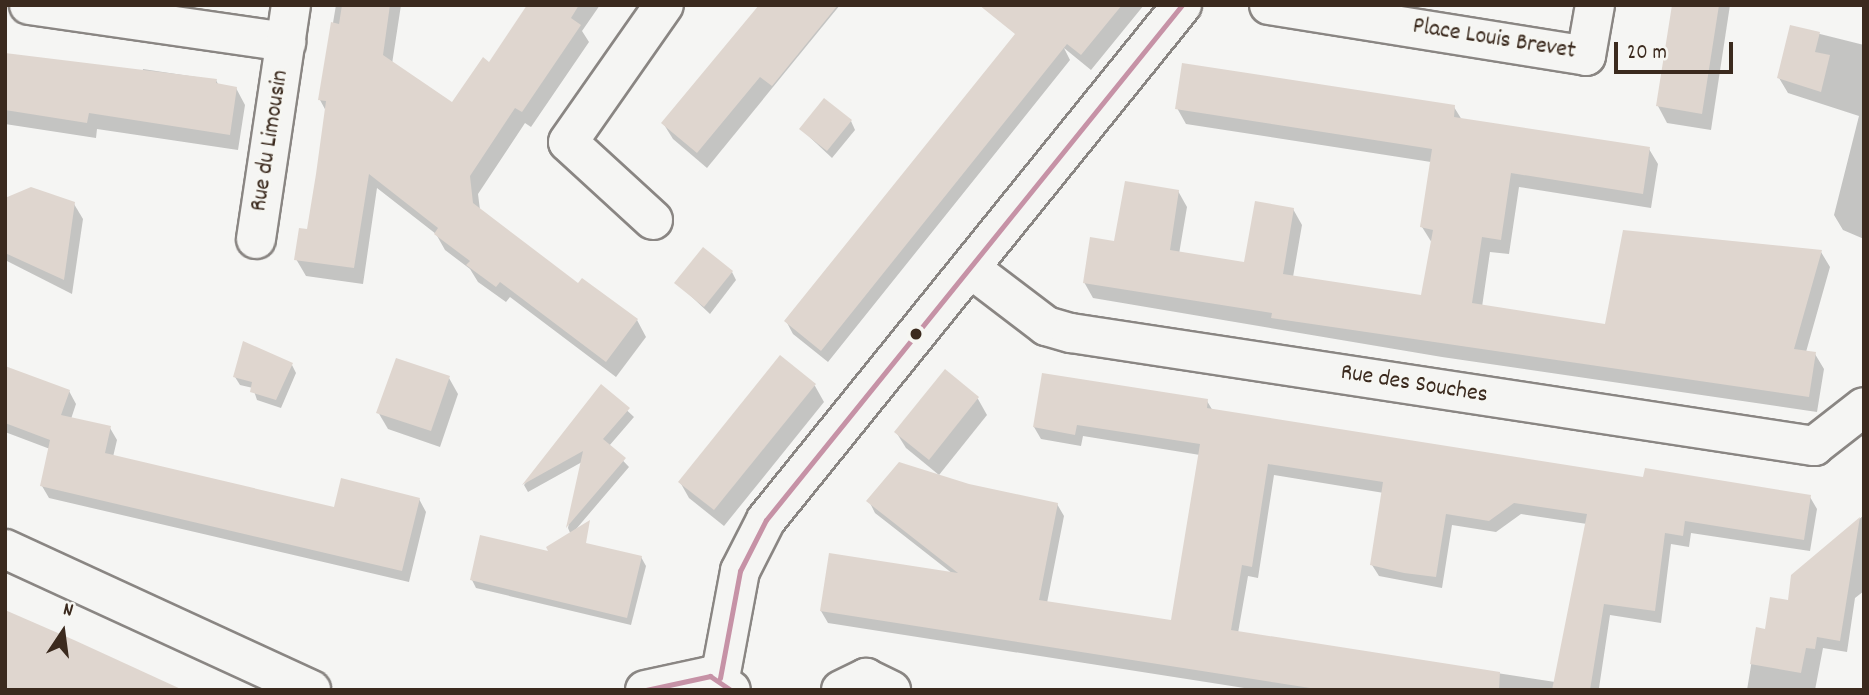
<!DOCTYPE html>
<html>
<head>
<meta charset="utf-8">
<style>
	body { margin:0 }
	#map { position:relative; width:1869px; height:695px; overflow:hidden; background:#f5f5f3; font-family:Dekko,sans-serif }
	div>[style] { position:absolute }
	.shadow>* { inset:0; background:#0003 }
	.building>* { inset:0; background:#dfd6cf }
	.roads { filter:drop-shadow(2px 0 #8a8683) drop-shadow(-2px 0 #8a8683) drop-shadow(0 2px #8a8683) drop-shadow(0 -2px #8a8683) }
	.minor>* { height:38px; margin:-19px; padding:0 19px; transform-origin:19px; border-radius:19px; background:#f5f5f3 }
	.bus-1>* { height:5px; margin:-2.5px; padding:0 2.5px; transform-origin:2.5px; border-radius:2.5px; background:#c692a6 }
	.dots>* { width:19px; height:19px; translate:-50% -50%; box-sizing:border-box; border:4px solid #f6f6f2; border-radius:50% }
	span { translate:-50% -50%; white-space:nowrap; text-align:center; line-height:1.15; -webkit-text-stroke:5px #f6f6f2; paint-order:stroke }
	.street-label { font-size:24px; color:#3b2a1e }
	.frame { position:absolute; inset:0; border:7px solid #3b2a1e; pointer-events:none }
	.north { position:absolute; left:28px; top:597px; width:70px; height:70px; -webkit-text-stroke:5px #f6f6f2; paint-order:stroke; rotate:13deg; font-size:19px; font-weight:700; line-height:28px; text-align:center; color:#3b2a1e }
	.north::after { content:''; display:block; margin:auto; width:24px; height:32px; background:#3b2a1e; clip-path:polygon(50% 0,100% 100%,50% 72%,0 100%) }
	.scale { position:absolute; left:1614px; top:42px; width:119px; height:32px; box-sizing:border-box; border:4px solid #3b2a1e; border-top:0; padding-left:9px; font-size:21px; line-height:24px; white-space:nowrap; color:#3b2a1e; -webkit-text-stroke:5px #f6f6f2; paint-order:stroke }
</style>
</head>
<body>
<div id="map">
	<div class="shadow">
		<i style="clip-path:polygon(336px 5px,401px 5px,392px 64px,453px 104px,489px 64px,529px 5px,600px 5px,582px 31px,589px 42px,531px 127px,525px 123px,478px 194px,480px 210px,578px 285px,637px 320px,646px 337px,616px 377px,510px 297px,506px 302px,478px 282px,470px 269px,445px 250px,436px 234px,377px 188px,363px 284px,306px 276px,296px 259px,309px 231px,326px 111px,320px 100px)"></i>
		<i style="clip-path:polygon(761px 5px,840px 5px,707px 168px,673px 139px,663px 123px)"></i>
		<i style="clip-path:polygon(1064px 5px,1144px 5px,1091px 70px,1064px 48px,1070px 60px,828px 362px,793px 334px,786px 321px)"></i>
		<i style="clip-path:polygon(1674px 5px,1730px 5px,1711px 130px,1667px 123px,1658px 106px)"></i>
		<i style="clip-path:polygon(1792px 27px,1864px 45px,1864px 239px,1843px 230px,1834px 215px,1859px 116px,1788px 93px,1779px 78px)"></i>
		<i style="clip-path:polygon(5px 54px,142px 74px,143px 69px,216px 80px,219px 86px,236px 88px,245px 105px,238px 150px,97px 129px,96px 138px,5px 124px)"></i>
		<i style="clip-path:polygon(1454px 107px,1462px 120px,1649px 149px,1658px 164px,1651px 208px,1519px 187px,1509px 254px,1490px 252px,1482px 307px,1606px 326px,1821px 252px,1830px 267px,1806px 352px,1815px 354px,1824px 369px,1817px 412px,1442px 357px,1093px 298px,1084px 282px,1116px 243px,1178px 191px,1187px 207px,1179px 254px,1245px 264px,1293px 209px,1302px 225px,1293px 277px,1423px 297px,1432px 243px,1422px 227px,1431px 162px,1186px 124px,1177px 108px)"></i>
		<i style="clip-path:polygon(851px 121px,855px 130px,832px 158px,801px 129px)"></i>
		<i style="clip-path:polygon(5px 200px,74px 204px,83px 219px,72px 294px,5px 260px)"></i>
		<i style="clip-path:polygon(732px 272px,736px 280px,710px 314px,677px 283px)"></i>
		<i style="clip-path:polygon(780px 358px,815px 386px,824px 402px,724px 526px,689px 498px,680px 482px)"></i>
		<i style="clip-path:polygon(292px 365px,296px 373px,281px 408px,257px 400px,253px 388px,240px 385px,235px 377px)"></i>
		<i style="clip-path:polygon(5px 368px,69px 391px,76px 404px,71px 419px,110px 428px,117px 440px,113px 457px,336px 509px,419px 499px,426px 512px,409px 582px,49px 498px,42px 486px,50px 449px,5px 432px)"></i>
		<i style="clip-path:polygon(946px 372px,978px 399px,987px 415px,939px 475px,906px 448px,896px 432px)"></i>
		<i style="clip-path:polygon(449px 378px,458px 394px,440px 447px,388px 429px,378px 412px)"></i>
		<i style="clip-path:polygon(601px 386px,634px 417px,609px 446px,629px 467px,571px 535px,568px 528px,582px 462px,528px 492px,524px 485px)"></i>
		<i style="clip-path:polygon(evenodd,1207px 401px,1213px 411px,1645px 479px,1810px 497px,1817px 509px,1810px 551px,1691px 533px,1689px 547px,1671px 544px,1661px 623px,1610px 615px,1599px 688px,1608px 690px,1257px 690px,828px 623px,821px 611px,953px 574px,875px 513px,869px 501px,969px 486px,1057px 504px,1064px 516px,1047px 603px,1172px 622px,1200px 455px,1083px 436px,1081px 446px,1041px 439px,1034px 427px,1207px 401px,1274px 475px,1384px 493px,1372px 565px,1379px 576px,1442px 588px,1452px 525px,1496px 532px,1521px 514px,1587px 524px,1555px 682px,1238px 633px,1248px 576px,1258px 578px,1274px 475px)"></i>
		<i style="clip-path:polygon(1864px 515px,1864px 591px,1855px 598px,1847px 652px,1823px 648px,1815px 690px,1747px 690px,1757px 629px,1767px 631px,1789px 603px,1793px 576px)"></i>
		<i style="clip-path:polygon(641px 557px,646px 566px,631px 625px,476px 588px,472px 580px)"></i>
	</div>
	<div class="building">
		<i style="clip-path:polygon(342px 5px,390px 5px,383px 55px,452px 102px,483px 57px,489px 62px,527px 5px,579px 5px,571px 18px,581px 25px,522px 112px,515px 108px,470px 176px,473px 203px,578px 283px,582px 278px,638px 319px,606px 362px,500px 282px,496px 287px,466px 265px,470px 261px,434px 234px,438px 228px,369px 174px,354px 268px,294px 260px,299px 228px,307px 229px,316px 174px,326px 101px,318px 100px,331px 22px,339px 24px)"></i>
		<i style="clip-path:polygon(759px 5px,838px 5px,772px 86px,760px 77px,697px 153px,661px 123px)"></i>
		<i style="clip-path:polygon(979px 5px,1122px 5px,1081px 55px,1067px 44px,821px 351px,784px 321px,1015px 34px)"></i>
		<i style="clip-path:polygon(1672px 5px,1719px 5px,1702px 114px,1656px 106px)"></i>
		<i style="clip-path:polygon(1790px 25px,1820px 32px,1815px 52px,1830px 55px,1821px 92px,1777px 78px)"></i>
		<i style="clip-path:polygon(5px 53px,217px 79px,216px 83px,237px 87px,230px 135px,89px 113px,87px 123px,5px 110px)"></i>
		<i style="clip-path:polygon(1182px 63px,1455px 105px,1454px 117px,1650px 147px,1643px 194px,1511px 173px,1501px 240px,1482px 237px,1472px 303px,1605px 324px,1623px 230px,1822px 250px,1794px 349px,1816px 352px,1809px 397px,1271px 318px,1272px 313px,1083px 283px,1090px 237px,1114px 241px,1125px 181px,1179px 190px,1170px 250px,1244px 262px,1255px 201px,1294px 208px,1283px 274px,1421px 295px,1433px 230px,1420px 227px,1432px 149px,1175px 109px)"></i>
		<i style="clip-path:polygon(824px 98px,852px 120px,827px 151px,799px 129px)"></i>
		<i style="clip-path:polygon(31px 187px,75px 202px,64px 280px,5px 253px,5px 198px)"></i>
		<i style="clip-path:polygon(703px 247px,733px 271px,704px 307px,674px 283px)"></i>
		<i style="clip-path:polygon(243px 341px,293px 363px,276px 400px,250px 392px,252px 382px,233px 377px)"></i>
		<i style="clip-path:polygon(780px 355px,816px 384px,714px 510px,678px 482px)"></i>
		<i style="clip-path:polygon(396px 358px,450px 376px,431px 431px,376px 413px)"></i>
		<i style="clip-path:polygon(5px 366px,70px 390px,61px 415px,111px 426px,105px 453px,334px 507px,341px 478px,420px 498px,402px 571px,40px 486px,50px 440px,5px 423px)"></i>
		<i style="clip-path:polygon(945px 369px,979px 397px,929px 460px,894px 432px)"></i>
		<i style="clip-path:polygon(1042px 373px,1208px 399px,1207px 408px,1643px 477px,1645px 468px,1811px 495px,1804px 540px,1685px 521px,1683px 536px,1665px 533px,1655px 611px,1604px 604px,1590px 690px,1552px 690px,1587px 514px,1514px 503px,1489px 521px,1446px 514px,1436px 577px,1404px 573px,1370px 565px,1383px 482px,1268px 464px,1252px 567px,1242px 565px,1231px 630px,1500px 672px,1499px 690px,1323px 690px,820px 611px,829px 553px,958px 573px,866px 501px,899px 462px,969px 484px,1058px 503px,1039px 600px,1171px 620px,1200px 444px,1077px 425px,1075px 435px,1033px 427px)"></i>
		<i style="clip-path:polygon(601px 384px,630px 408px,603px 439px,626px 458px,566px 528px,583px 451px,522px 485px)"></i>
		<i style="clip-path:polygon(1860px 517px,1840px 641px,1817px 637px,1815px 649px,1806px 648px,1801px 673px,1750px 664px,1756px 627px,1765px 629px,1770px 597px,1788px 600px,1791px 575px)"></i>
		<i style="clip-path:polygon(590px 520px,586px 543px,642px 556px,627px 618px,470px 580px,480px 535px,548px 551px,546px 547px)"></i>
		<i style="clip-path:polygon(5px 610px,74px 640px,183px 690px,5px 690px)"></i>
	</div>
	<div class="roads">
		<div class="minor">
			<i style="left:29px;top:5px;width:260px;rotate:8.2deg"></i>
			<i style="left:1269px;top:5px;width:321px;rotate:9.1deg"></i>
			<i style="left:1586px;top:56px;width:52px;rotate:-80deg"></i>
			<i style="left:653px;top:220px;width:115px;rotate:-137.5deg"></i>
			<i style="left:568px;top:142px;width:167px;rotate:-55deg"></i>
			<i style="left:256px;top:239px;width:237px;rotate:-81.5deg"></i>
			<i style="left:970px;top:268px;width:96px;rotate:37.3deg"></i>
			<i style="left:1046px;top:326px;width:26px;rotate:16deg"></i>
			<i style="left:1071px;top:333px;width:752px;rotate:8.65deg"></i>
			<i style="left:1814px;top:446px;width:63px;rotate:-38deg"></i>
			<i style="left:5px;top:549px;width:337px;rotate:24.7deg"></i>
			<i style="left:720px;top:678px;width:109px;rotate:-79.4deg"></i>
			<i style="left:740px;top:571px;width:57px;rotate:-63deg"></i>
			<i style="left:766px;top:520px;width:662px;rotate:-51.07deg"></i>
			<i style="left:645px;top:690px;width:66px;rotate:-12.2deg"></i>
			<i style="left:710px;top:676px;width:25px;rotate:34deg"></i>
			<i style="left:841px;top:690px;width:28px;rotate:-26deg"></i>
			<i style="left:866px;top:678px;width:28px;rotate:26deg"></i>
		</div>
	</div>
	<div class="bus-1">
		<i style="left:720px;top:678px;width:109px;rotate:-79.4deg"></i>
		<i style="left:740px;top:571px;width:57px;rotate:-63deg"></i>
		<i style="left:766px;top:520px;width:662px;rotate:-51.07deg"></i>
		<i style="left:646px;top:690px;width:66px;rotate:-12.3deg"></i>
		<i style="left:710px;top:676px;width:25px;rotate:34deg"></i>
	</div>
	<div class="dots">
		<i style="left:916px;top:334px;background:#3b2a1e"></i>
	</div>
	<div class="street-label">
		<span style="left:1494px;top:40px;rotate:9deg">Place Louis Brevet</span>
		<span style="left:271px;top:141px;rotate:-81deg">Rue du Limousin</span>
		<span style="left:1414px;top:385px;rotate:9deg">Rue des Souches</span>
	</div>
	<div class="frame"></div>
	<div class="north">N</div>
	<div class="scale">20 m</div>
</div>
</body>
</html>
